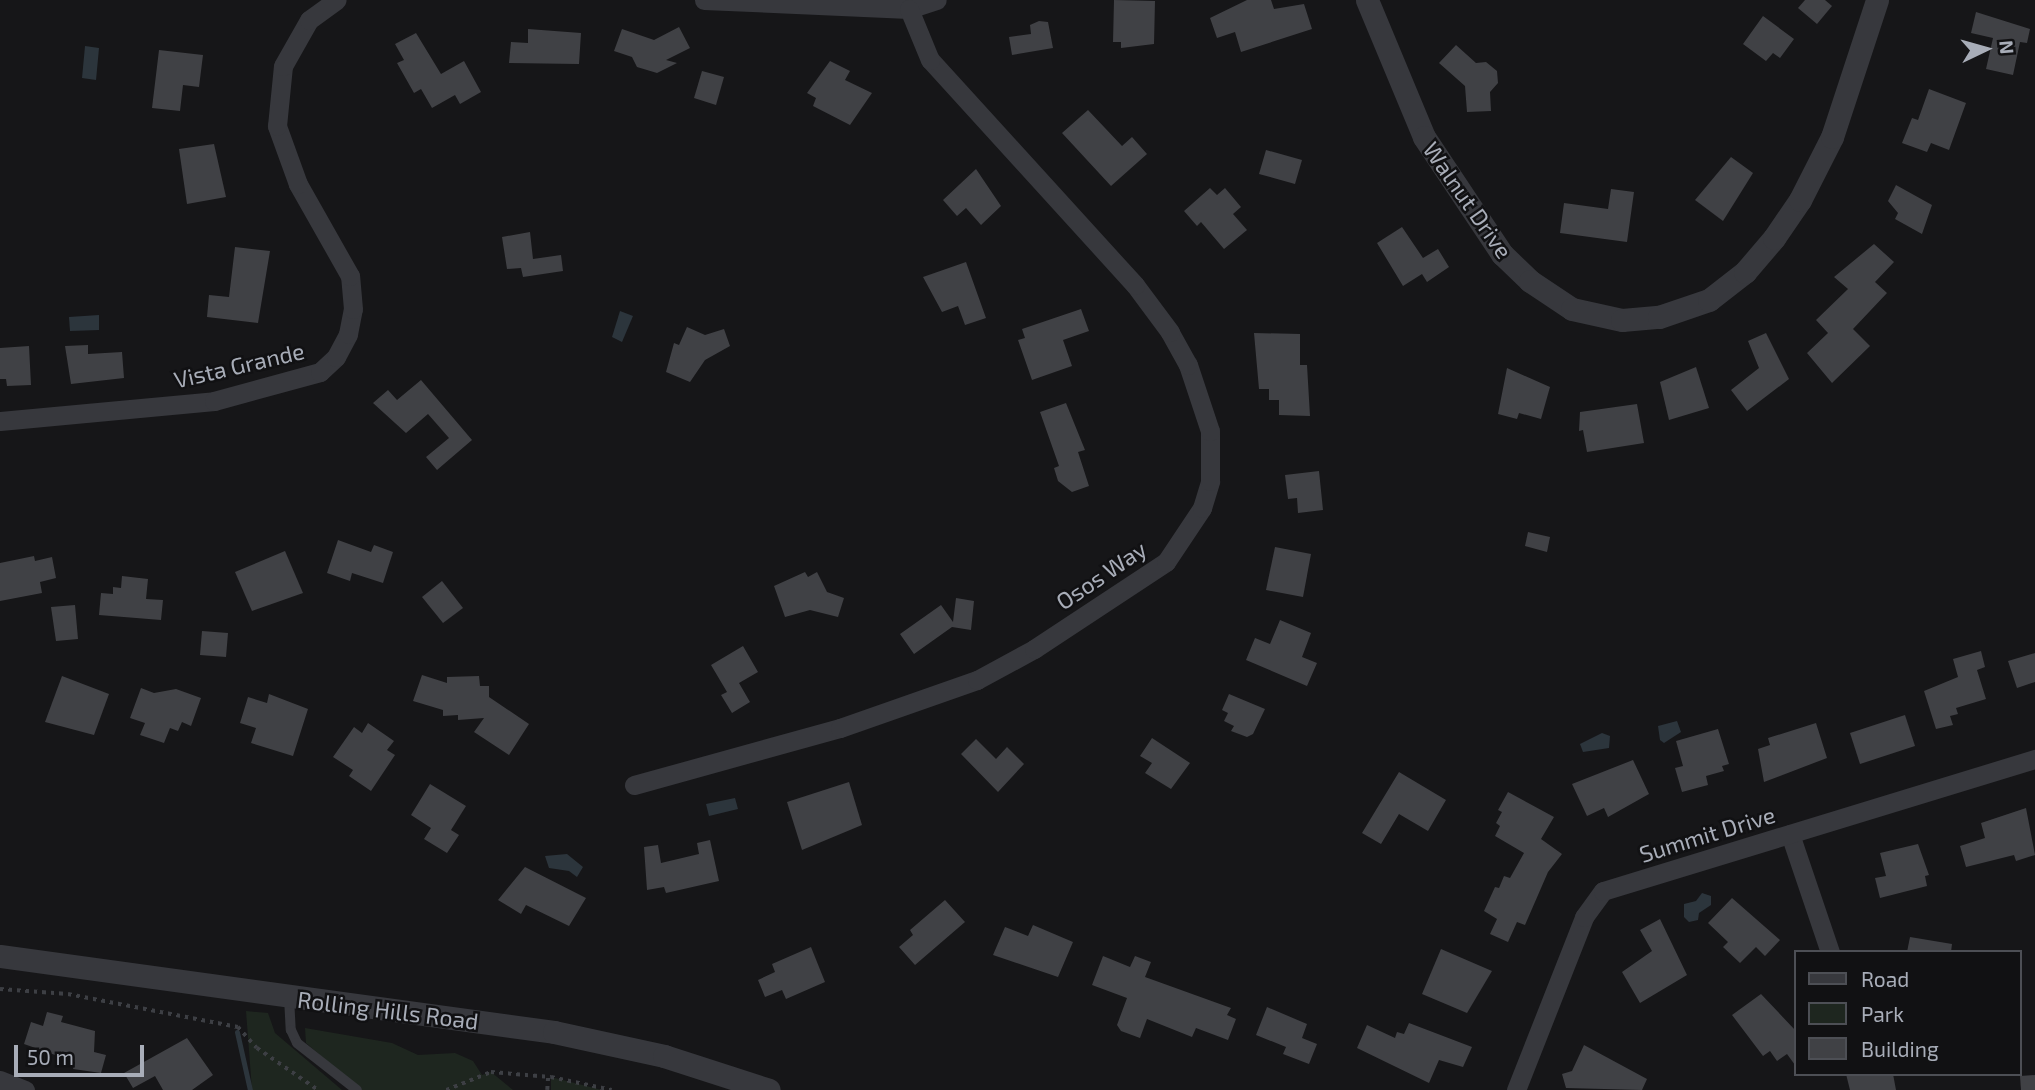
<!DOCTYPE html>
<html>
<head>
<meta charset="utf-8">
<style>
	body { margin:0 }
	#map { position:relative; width:2035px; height:1090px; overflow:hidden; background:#161618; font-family:"Exo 2",sans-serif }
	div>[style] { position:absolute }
	.green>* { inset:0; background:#1e261f }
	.water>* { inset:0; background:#2c353c }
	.stream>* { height:5px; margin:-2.5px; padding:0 2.5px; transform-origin:2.5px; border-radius:2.5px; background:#2c353c }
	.building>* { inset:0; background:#404145 }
	.path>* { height:3.5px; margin-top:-1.75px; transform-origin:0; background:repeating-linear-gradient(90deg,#3d3f44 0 3.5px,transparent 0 8.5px) }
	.service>* { height:10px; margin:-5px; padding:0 5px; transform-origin:5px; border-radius:5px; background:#37383d }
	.minor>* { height:19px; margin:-9.5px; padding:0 9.5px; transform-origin:9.5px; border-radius:9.5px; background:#37383d }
	.tertiary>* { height:23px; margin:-11.5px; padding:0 11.5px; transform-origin:11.5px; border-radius:11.5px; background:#37383d }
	span { translate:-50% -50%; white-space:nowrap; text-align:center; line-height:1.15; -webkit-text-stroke:5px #111113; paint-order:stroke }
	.street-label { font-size:23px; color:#a8adb8 }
	.legend { position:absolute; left:1794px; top:950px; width:228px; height:126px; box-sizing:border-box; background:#111113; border:2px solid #4d4f55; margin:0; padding:9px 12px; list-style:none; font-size:21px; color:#a8adb8 }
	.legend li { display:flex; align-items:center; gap:14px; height:35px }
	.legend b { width:35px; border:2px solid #4d4f55 }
	.north { position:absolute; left:1951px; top:14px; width:70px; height:70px; -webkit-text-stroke:5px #111113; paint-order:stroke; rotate:85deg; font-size:19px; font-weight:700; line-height:28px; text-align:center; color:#a8adb8 }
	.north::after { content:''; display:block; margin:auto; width:24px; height:32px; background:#a8adb8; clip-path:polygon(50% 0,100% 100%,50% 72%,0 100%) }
	.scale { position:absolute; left:14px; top:1045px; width:130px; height:32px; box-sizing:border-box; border:4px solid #a8adb8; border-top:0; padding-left:9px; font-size:21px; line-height:24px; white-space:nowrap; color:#a8adb8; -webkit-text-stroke:5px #111113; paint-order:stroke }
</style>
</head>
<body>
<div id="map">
	<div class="green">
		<i style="clip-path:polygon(246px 1011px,268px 1013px,275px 1033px,342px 1090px,252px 1090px)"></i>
		<i style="clip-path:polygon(305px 1028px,392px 1043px,418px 1055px,455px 1053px,473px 1061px,482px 1075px,491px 1072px,513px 1090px,361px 1090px,306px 1043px)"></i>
		<i style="clip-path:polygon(551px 1077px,602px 1090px,551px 1090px)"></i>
	</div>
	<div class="water">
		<i style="clip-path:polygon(85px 46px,99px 48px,96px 80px,82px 78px)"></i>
		<i style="clip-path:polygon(620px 311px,633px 316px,622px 342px,612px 337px)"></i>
		<i style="clip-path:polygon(99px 315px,99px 330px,70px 331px,69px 317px)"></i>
		<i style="clip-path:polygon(1677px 721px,1681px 732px,1664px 743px,1660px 740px,1658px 726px)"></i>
		<i style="clip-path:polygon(1602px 733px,1610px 736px,1609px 748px,1583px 752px,1580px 744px)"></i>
		<i style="clip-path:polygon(735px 798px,738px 809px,709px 816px,706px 804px)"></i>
		<i style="clip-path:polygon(567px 854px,583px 867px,577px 877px,569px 871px,549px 868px,545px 856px)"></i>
		<i style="clip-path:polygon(1702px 893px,1711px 896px,1711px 905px,1699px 913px,1698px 920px,1689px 922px,1684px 917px,1684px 904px,1696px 901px)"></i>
	</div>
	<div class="stream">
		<i style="left:237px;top:1032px;width:59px;rotate:77.4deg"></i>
	</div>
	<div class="building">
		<i style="clip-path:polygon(1114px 0,1155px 1px,1154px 44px,1121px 48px,1121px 42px,1113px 42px)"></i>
		<i style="clip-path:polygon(1247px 0,1271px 0,1274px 9px,1304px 4px,1312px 29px,1241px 52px,1235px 32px,1217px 38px,1210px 18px)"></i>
		<i style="clip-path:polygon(1805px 0,1825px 0,1832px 6px,1817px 24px,1798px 8px)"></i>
		<i style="clip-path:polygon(1976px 12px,2030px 29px,2027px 43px,2020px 42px,2013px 75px,1986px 69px,1993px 38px,1971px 33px)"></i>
		<i style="clip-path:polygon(1763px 16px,1794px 39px,1780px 58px,1773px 53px,1766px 61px,1743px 44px)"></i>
		<i style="clip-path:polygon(1039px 21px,1048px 22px,1053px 48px,1012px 55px,1009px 37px,1031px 34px,1030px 25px)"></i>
		<i style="clip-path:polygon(679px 27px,690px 48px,666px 60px,677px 63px,657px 73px,637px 67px,632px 57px,614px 51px,622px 29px,654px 40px)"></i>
		<i style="clip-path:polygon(528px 29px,581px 33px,579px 64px,509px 63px,511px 42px,528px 43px)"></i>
		<i style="clip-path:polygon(416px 33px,441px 74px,464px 61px,481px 92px,460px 104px,455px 95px,432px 108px,421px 89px,414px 93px,397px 63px,404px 60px,395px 44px)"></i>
		<i style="clip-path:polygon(1456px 45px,1476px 63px,1486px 62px,1497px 71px,1498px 83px,1490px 92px,1491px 111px,1467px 112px,1465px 86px,1439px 63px)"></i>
		<i style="clip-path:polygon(159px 50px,203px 55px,199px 87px,183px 85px,180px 111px,152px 108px)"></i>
		<i style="clip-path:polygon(830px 61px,850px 71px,845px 80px,872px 93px,850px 125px,813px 106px,816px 98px,807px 93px)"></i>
		<i style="clip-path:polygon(702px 71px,724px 77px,716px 105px,694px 98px)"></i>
		<i style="clip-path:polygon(1929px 89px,1966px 103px,1949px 150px,1931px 143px,1927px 152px,1902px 143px,1912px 118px,1918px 120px)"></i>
		<i style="clip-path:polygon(1088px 110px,1122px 146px,1132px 137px,1147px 154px,1111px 186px,1062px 133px)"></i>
		<i style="clip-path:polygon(214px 144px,226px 197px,187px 204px,179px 149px)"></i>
		<i style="clip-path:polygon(1266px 150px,1302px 160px,1295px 184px,1259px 174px)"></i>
		<i style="clip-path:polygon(1731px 157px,1753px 173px,1723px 221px,1695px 200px)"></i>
		<i style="clip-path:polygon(976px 169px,1001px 206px,981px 225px,966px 208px,957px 216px,943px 200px)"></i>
		<i style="clip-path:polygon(1896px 185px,1932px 205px,1922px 234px,1895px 219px,1898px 213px,1888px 201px)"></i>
		<i style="clip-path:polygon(1210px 188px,1217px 195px,1225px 188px,1241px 207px,1233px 214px,1247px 230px,1224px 249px,1201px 222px,1197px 226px,1184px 211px)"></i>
		<i style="clip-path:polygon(1611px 189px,1634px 192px,1627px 242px,1560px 233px,1564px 203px,1608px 209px)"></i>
		<i style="clip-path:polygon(1402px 227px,1423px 258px,1438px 249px,1449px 267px,1427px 282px,1422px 274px,1403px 286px,1377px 243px)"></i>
		<i style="clip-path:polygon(530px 232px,533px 259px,561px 255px,563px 271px,523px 277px,521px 268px,507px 269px,502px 237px)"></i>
		<i style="clip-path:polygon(1874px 244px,1894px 262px,1875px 282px,1887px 293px,1853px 329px,1870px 346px,1832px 383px,1807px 353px,1828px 333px,1816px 320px,1848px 289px,1834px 277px)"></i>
		<i style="clip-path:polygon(235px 247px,270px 251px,258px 323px,207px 317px,209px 295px,229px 297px)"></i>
		<i style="clip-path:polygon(966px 262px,986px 318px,965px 325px,958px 306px,942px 312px,923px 277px)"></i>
		<i style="clip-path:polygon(1081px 309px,1089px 331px,1063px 340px,1072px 366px,1032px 380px,1018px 340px,1025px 338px,1022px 329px)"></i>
		<i style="clip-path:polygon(687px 327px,705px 335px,724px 329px,730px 346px,705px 360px,690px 382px,666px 372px,674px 343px,679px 345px)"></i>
		<i style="clip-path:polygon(1254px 333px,1300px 334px,1300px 365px,1307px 365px,1310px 416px,1279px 415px,1279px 400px,1269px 400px,1269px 389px,1259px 389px)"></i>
		<i style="clip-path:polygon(1766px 333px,1789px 379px,1747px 411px,1731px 390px,1759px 368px,1748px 341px)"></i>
		<i style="clip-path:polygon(88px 345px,88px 354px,122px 352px,124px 378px,71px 384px,65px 346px)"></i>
		<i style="clip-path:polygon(29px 346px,31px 385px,7px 386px,6px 379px,0 379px,0 348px)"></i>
		<i style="clip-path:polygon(1696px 367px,1709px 408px,1669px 420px,1660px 382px)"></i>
		<i style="clip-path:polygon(1507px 368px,1550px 387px,1541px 419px,1519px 413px,1517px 419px,1498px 414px)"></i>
		<i style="clip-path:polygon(421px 380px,472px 440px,437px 470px,426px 457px,449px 438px,428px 414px,406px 433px,373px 403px,388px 390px,397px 400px)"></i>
		<i style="clip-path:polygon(1066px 403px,1085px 450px,1078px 452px,1089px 486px,1072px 492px,1058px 481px,1054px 468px,1059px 466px,1040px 412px)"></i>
		<i style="clip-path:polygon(1637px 404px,1644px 443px,1587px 452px,1583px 430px,1579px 431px,1580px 412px)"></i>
		<i style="clip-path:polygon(1319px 471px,1323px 510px,1298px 513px,1297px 498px,1288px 499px,1285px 475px)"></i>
		<i style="clip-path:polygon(1528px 532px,1550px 537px,1547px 552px,1525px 546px)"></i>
		<i style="clip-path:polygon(338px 540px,371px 552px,374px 545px,393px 552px,383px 583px,352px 573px,350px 581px,327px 573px)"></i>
		<i style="clip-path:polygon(1275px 547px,1311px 554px,1303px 597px,1266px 590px)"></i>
		<i style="clip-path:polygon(285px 551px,303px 593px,252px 611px,235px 572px)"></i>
		<i style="clip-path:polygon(34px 556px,35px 561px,52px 557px,56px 578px,40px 582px,42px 593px,0 601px,0 563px)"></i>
		<i style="clip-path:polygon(805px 572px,808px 577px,817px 572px,827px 592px,844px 598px,838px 617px,810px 610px,785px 617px,774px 586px)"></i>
		<i style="clip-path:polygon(122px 576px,148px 579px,146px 599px,163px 600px,161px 620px,99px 615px,101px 593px,113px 594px,113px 587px,121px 588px)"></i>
		<i style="clip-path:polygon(442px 581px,463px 608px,443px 623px,422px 597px)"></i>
		<i style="clip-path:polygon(956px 598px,974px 601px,971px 630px,952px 627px,914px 654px,900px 634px,941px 605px,953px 622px)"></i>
		<i style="clip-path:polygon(75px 605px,78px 639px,56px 641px,51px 607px)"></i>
		<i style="clip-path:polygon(1280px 620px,1311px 633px,1302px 657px,1317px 663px,1307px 686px,1246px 660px,1255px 638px,1270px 644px)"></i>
		<i style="clip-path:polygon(202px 631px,228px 633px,226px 657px,200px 655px)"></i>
		<i style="clip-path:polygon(743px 646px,758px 672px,739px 683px,750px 702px,732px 713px,721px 695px,727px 692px,711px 665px)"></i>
		<i style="clip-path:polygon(1981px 651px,1985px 667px,1977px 670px,1986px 699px,1956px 708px,1958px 714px,1950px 716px,1953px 725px,1936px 729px,1924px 691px,1958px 677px,1953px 659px)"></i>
		<i style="clip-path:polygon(2035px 653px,2035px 682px,2017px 688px,2008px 661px)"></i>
		<i style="clip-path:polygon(422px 675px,447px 683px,447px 677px,479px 676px,480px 686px,489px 686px,489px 697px,529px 724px,509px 755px,474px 732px,484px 718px,458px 720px,458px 715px,443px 716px,443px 710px,413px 701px)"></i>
		<i style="clip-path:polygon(62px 676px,109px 694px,94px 735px,45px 722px)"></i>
		<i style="clip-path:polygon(141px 688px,154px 693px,176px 689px,201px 698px,191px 726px,182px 722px,178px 731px,170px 728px,164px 743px,140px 735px,145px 723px,130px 718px)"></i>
		<i style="clip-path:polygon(269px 694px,308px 709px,293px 756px,251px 743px,256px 728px,240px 723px,248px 697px,267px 703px)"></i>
		<i style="clip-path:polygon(1229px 694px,1265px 709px,1253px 734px,1247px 737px,1231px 731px,1234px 726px,1224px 721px,1228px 713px,1222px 710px)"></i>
		<i style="clip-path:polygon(1905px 715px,1915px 746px,1860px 764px,1850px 733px)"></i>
		<i style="clip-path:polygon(368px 723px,394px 741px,387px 750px,395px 755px,371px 791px,349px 776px,353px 770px,333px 757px,354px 727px,362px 733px)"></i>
		<i style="clip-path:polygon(1816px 723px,1827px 758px,1764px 782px,1758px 749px,1770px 745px,1768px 738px)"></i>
		<i style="clip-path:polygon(1718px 729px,1729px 764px,1722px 766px,1724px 771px,1706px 776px,1708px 785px,1682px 792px,1675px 768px,1683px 766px,1676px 741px)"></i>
		<i style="clip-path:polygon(1152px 738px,1190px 763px,1171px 789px,1145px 773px,1152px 763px,1140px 756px)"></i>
		<i style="clip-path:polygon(976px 739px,996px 759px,1007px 747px,1024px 764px,998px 792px,961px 754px)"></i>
		<i style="clip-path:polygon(1633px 760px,1649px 794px,1608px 817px,1604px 808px,1587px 816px,1572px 784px)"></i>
		<i style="clip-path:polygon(1399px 772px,1446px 800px,1428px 831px,1399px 814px,1381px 844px,1362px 833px)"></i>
		<i style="clip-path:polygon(849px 782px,862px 825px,802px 850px,787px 802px)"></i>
		<i style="clip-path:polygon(430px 784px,466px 806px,451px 830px,459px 835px,447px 853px,424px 839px,431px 828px,411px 815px)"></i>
		<i style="clip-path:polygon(1508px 792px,1554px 817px,1541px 839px,1562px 854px,1548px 872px,1525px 925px,1517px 922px,1508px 942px,1490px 934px,1497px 919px,1484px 911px,1495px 887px,1499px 888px,1504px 876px,1510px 878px,1524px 853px,1495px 836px,1500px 826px,1496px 823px,1502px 812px,1498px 810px)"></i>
		<i style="clip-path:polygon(2026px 808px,2035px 855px,2016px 861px,2014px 855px,1966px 867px,1960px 846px,1985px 838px,1981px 823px)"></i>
		<i style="clip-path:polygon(710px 840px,719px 881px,666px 893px,664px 887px,647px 890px,644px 847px,658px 845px,661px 863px,699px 854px,697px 843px)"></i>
		<i style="clip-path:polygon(1918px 844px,1929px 875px,1925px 876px,1927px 886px,1880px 898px,1875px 878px,1886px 876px,1880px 853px)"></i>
		<i style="clip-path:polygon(525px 867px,586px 898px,569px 926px,526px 905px,521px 914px,498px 900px)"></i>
		<i style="clip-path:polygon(1732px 898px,1780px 940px,1765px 956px,1756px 947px,1740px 963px,1723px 947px,1728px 942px,1708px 923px)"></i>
		<i style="clip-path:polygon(945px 900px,965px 922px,915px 965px,899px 947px,913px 935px,910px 930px)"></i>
		<i style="clip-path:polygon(1660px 919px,1687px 975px,1640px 1003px,1622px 972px,1652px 951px,1640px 930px)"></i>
		<i style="clip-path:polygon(1033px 925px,1073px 942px,1058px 977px,993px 955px,1005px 927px,1028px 936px)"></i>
		<i style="clip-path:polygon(1910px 937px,1952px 944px,1951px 952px,1907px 952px)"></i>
		<i style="clip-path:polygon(811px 947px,825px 982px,786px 999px,782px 990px,765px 997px,758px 980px,775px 972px,772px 964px)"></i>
		<i style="clip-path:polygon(1441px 949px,1492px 971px,1467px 1013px,1422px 994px)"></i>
		<i style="clip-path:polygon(1103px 956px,1130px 967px,1135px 956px,1151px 962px,1145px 977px,1231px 1008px,1227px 1015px,1236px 1019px,1228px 1040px,1196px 1028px,1192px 1037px,1147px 1019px,1140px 1038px,1121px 1031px,1117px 1025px,1127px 998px,1092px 985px)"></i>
		<i style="clip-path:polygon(1761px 994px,1795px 1030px,1795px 1065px,1787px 1054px,1777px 1061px,1770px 1051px,1763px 1056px,1732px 1015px)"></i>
		<i style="clip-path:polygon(1267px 1007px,1307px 1024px,1302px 1038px,1317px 1044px,1309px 1064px,1283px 1054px,1286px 1047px,1256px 1035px)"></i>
		<i style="clip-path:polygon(47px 1012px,63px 1016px,61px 1022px,95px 1031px,94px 1052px,106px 1055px,101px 1073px,73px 1069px,75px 1062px,24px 1044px,31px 1022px,43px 1026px)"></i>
		<i style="clip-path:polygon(1409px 1023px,1472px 1047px,1463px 1067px,1439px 1060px,1429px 1083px,1357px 1048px,1367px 1025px,1395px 1038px,1397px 1032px,1404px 1034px)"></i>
		<i style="clip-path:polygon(187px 1038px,213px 1075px,192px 1090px,163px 1090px,155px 1076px,133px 1088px,124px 1073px)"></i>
		<i style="clip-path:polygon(1584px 1045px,1647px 1079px,1642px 1090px,1566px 1088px,1562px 1074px,1572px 1071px)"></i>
		<i style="clip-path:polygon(1846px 1074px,1893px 1074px,1896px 1090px,1850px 1090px)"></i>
		<i style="clip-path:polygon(2035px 1075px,2035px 1090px,2021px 1090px,2020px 1076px)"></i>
	</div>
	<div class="path">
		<i style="left:0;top:989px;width:68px;rotate:4.2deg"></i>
		<i style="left:68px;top:994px;width:173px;rotate:11deg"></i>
		<i style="left:238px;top:1027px;width:28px;rotate:48deg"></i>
		<i style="left:257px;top:1048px;width:74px;rotate:34.5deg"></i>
		<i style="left:446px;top:1090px;width:48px;rotate:-21.8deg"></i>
		<i style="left:491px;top:1072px;width:60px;rotate:4.8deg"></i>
		<i style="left:551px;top:1077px;width:62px;rotate:12deg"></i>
		<i style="left:547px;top:1090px;width:13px;rotate:-86deg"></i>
	</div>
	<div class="service">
		<i style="left:289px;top:997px;width:33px;rotate:87deg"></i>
		<i style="left:291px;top:1030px;width:14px;rotate:65deg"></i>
		<i style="left:297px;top:1043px;width:76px;rotate:38.1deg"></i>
	</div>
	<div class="minor">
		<i style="left:704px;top:0;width:205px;rotate:2.5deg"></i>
		<i style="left:909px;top:9px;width:29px;rotate:-18deg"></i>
		<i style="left:0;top:421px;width:215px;rotate:-5.3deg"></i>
		<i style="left:214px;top:401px;width:110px;rotate:-15.3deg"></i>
		<i style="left:320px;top:372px;width:22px;rotate:-43deg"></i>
		<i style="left:336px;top:357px;width:26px;rotate:-62deg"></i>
		<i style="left:348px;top:334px;width:25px;rotate:-79deg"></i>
		<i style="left:353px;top:309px;width:33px;rotate:-95deg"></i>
		<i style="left:350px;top:276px;width:106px;rotate:-119.5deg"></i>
		<i style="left:298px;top:184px;width:62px;rotate:-109.9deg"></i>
		<i style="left:277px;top:126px;width:60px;rotate:-84.3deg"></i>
		<i style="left:283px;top:66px;width:53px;rotate:-60.5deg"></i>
		<i style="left:309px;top:20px;width:34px;rotate:-36deg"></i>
		<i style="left:634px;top:785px;width:214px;rotate:-15.5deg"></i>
		<i style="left:840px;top:728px;width:145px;rotate:-19.3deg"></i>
		<i style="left:977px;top:680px;width:65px;rotate:-28.5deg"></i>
		<i style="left:1034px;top:649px;width:158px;rotate:-33.4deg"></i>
		<i style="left:1166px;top:562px;width:65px;rotate:-56.3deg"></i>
		<i style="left:1202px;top:508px;width:28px;rotate:-73deg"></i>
		<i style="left:1210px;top:481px;width:50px;rotate:-90deg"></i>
		<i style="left:1210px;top:431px;width:70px;rotate:-108.4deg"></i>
		<i style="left:1188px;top:365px;width:38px;rotate:-119deg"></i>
		<i style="left:1170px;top:332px;width:59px;rotate:-126.7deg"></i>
		<i style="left:1135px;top:285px;width:304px;rotate:-132.3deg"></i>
		<i style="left:930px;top:60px;width:55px;rotate:-112.4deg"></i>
		<i style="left:1790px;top:834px;width:125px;rotate:71.3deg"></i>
		<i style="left:0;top:1080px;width:27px;rotate:22deg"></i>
		<i style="left:1516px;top:1090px;width:186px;rotate:-68.5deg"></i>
		<i style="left:1584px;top:917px;width:32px;rotate:-54deg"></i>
		<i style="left:1603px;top:891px;width:452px;rotate:-17deg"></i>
	</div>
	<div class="tertiary">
		<i style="left:1367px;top:0;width:148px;rotate:67.4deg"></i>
		<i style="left:1424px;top:137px;width:141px;rotate:56.3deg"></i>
		<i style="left:1502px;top:254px;width:39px;rotate:44deg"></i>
		<i style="left:1530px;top:281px;width:50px;rotate:33.7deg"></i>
		<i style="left:1572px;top:309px;width:51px;rotate:12.4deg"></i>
		<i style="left:1622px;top:320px;width:37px;rotate:-5deg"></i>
		<i style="left:1659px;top:317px;width:53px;rotate:-18.8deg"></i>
		<i style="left:1709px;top:300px;width:46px;rotate:-37.9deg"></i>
		<i style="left:1745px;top:272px;width:45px;rotate:-49.5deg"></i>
		<i style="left:1774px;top:238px;width:46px;rotate:-55.6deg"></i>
		<i style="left:1800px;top:200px;width:71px;rotate:-63.1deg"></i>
		<i style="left:1832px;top:137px;width:144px;rotate:-71.8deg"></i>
		<i style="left:0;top:956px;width:559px;rotate:7.81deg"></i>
		<i style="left:554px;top:1032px;width:113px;rotate:12.3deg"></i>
		<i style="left:664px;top:1056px;width:110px;rotate:17.9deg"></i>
	</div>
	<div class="street-label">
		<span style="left:1468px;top:200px;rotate:55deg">Walnut Drive</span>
		<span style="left:239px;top:365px;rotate:-13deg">Vista Grande</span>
		<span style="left:1101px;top:575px;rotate:-34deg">Osos Way</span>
		<span style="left:1707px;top:834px;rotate:-17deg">Summit Drive</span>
		<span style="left:388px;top:1010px;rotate:7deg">Rolling Hills Road</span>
	</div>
	<ul class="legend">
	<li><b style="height:9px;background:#37383d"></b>Road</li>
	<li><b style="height:19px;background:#1e261f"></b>Park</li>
	<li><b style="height:19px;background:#404145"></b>Building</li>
	</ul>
	<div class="north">N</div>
	<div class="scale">50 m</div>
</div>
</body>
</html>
